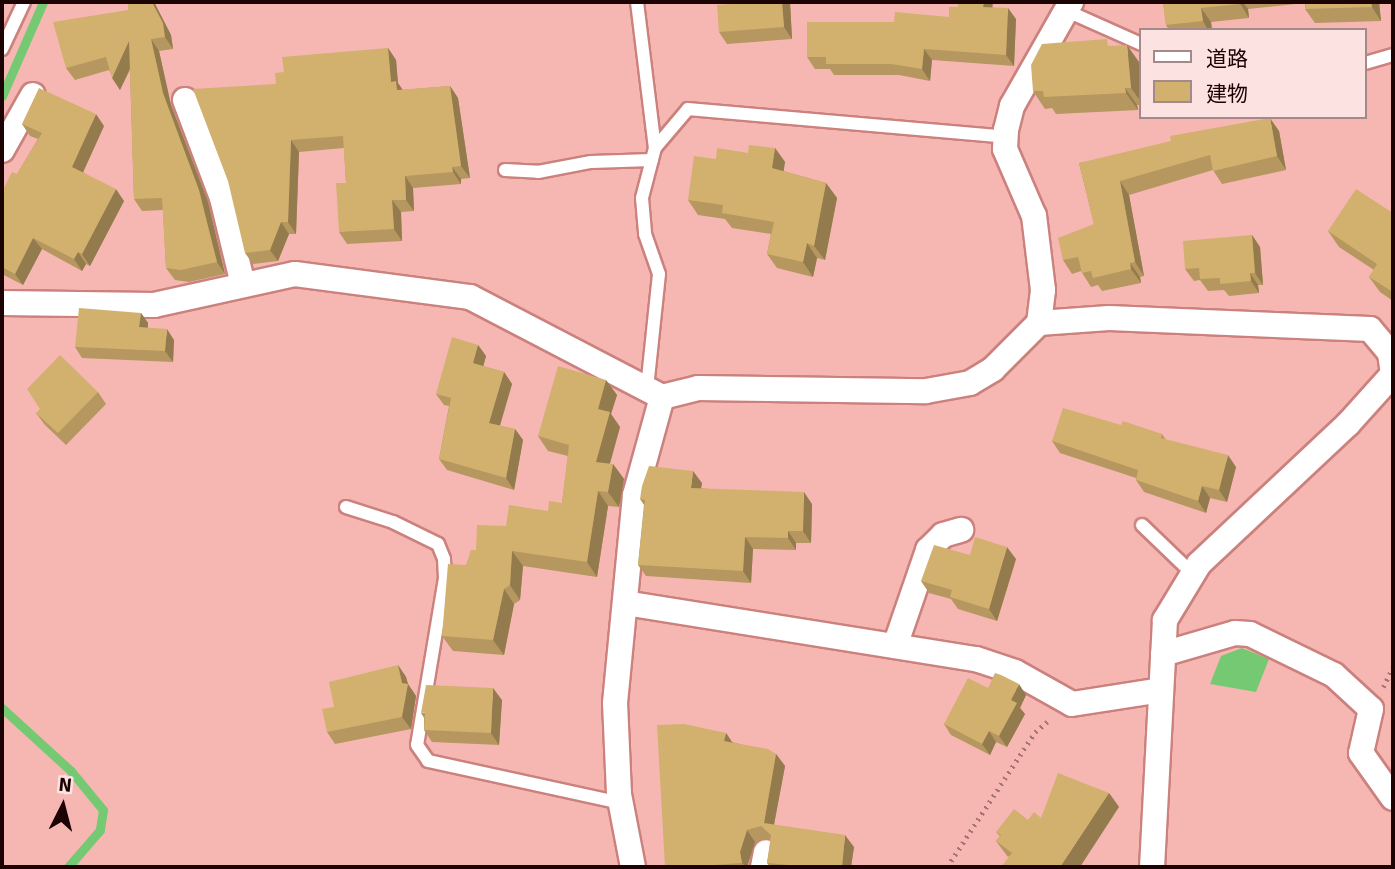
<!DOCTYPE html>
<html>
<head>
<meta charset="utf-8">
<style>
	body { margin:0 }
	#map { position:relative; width:1395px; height:869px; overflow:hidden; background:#f6b7b3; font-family:Signika,"Noto Sans JP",sans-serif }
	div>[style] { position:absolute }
	.water>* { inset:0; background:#76c973 }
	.stream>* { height:9px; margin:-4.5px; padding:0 4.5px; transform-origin:4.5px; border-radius:4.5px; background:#76c973 }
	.path>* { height:4.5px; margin-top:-2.25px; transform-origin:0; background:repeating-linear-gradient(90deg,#a67573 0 2px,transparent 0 7px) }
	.roads { filter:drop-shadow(2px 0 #cb817d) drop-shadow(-2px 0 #cb817d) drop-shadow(0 2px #cb817d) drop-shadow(0 -2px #cb817d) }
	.service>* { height:12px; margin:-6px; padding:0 6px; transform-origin:6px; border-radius:6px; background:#fff }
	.minor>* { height:24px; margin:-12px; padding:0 12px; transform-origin:12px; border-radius:12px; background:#fff }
	.wall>* { inset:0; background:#b5975f }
	.shaded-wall>* { inset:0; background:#937b4d }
	.building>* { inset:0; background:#d2b06e }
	span { translate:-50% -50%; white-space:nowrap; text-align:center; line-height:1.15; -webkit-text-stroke:7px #fce3e1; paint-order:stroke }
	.frame { position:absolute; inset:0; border:4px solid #1d0404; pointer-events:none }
	.legend { position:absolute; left:1139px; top:28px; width:228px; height:91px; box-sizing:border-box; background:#fce3e1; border:2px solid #a38a89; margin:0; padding:9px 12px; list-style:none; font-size:21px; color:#1d0404 }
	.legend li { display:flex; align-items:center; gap:14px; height:35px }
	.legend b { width:35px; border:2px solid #a38a89 }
	.north { position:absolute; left:28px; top:771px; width:70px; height:70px; -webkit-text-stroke:5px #fce3e1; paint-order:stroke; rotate:6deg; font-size:19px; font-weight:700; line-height:28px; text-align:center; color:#1d0404 }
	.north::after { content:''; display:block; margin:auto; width:24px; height:32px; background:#1d0404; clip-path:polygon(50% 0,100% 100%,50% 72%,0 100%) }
</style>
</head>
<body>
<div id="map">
	<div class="water">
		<i style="clip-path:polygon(1242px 648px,1269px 659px,1256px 692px,1210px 684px,1221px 656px)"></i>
	</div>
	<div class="stream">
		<i style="left:2px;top:96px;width:103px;rotate:-66.4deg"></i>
		<i style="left:2px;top:708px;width:93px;rotate:42.4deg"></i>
		<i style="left:71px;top:771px;width:50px;rotate:50.6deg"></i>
		<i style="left:103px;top:810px;width:20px;rotate:99deg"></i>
		<i style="left:100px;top:830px;width:49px;rotate:130.9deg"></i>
	</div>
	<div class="path">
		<i style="left:1383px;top:687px;width:22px;rotate:-63deg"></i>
		<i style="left:947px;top:867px;width:161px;rotate:-56.9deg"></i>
		<i style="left:1035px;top:732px;width:16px;rotate:-40deg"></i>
	</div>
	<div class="roads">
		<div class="service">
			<i style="left:637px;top:2px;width:147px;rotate:83deg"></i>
			<i style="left:655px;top:148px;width:52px;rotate:104.6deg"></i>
			<i style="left:642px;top:198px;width:36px;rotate:85deg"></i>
			<i style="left:645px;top:234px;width:42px;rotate:70.7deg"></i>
			<i style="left:659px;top:274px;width:116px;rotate:96deg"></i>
			<i style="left:1067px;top:11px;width:81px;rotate:24deg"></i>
			<i style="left:2px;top:49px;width:52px;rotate:-64.9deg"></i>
			<i style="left:1365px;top:63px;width:29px;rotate:-16deg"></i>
			<i style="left:655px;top:148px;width:51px;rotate:-49.8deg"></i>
			<i style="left:688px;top:109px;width:319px;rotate:5deg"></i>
			<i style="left:505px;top:170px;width:33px;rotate:3deg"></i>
			<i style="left:538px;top:172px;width:54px;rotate:-10.7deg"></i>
			<i style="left:591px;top:162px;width:61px;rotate:-1.9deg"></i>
			<i style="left:346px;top:507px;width:49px;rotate:17.7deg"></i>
			<i style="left:393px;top:522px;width:50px;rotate:26.1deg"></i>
			<i style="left:438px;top:544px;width:16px;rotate:68deg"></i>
			<i style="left:444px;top:559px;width:19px;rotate:87deg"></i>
			<i style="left:445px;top:578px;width:169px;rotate:99.5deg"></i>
			<i style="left:417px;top:745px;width:19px;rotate:55deg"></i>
			<i style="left:428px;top:761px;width:198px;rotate:12.3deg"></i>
			<i style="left:1142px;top:525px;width:71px;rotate:43.9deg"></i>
		</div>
		<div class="minor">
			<i style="left:185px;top:100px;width:105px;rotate:69.3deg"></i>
			<i style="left:222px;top:198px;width:89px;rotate:76.4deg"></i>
			<i style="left:2px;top:150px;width:63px;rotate:-60.6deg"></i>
			<i style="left:2px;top:303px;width:152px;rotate:0.8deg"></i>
			<i style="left:154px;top:305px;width:144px;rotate:-12.4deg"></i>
			<i style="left:295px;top:274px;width:177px;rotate:7.5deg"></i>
			<i style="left:470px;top:297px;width:216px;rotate:27.5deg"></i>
			<i style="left:662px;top:397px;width:37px;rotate:-14deg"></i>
			<i style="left:698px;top:388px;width:228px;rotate:0.8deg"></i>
			<i style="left:926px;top:391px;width:45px;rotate:-10.3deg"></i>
			<i style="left:970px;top:383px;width:27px;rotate:-31deg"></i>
			<i style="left:993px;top:369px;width:65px;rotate:-45deg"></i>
			<i style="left:1039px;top:323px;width:33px;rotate:-83deg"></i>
			<i style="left:1043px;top:290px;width:75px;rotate:-96.9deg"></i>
			<i style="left:1034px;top:216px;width:73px;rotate:-113.4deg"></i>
			<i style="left:1005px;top:149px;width:19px;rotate:-87deg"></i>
			<i style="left:1006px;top:130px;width:25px;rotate:-76deg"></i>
			<i style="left:1012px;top:106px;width:120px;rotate:-60.4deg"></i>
			<i style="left:1039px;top:323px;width:70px;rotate:-4.1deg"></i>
			<i style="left:1109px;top:318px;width:261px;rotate:2.4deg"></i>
			<i style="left:1370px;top:329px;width:31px;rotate:50deg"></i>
			<i style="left:1390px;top:353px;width:21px;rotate:82deg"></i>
			<i style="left:1393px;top:374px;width:67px;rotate:132deg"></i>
			<i style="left:1348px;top:424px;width:204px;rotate:136.8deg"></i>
			<i style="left:1199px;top:564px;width:66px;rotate:121.3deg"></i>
			<i style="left:1165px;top:620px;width:247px;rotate:93deg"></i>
			<i style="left:625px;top:603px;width:355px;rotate:9.1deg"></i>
			<i style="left:976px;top:659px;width:41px;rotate:18.4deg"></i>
			<i style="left:1015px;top:672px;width:65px;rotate:29.3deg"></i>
			<i style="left:1072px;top:704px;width:90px;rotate:-8.9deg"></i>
			<i style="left:895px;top:646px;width:102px;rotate:-71deg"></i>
			<i style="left:928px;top:550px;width:21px;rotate:-45deg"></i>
			<i style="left:943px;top:535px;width:19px;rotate:-16deg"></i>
			<i style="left:1163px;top:654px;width:75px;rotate:-16.3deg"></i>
			<i style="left:1235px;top:633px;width:15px;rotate:4deg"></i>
			<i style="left:1250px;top:634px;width:93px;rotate:26deg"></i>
			<i style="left:1334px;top:675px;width:50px;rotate:42.6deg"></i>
			<i style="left:1371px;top:709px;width:45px;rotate:102.8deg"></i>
			<i style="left:1361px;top:753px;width:55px;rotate:54.6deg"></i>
			<i style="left:633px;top:867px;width:74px;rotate:-100.9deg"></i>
			<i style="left:619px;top:794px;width:91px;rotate:-92.5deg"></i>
			<i style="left:615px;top:703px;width:209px;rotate:-84.5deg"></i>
			<i style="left:635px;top:495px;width:102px;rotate:-74.6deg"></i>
			<i style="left:763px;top:867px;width:15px;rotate:-79deg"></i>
		</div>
	</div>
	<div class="wall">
		<i style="clip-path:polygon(128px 2px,154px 2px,171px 35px,173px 49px,159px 51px,171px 105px,208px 202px,225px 274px,189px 282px,175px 280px,166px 268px,163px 210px,142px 211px,134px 199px,130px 70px,120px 90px,109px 70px,75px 80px,66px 68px,128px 10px)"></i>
		<i style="clip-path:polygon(790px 2px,792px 39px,727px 44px,719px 32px)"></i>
		<i style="clip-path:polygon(958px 2px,993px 2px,992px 7px,1016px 19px,1014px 66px,932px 60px,930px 81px,899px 75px,834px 75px,830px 69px,815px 69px,807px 57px,894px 22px,949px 17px,958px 7px)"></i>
		<i style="clip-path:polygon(1163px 2px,1379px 2px,1381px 21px,1315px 23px,1305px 9px,1305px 3px,1248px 9px,1249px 18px,1211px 22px,1212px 30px,1169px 30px,1166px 25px)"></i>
		<i style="clip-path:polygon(1112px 46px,1139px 62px,1141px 85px,1141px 105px,1137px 105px,1138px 110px,1056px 114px,1052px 108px,1045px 109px,1033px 91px)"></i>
		<i style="clip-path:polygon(388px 48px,396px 60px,398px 83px,402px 90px,450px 86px,458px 98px,470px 178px,461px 179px,461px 184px,413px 188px,414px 211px,401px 212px,402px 241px,347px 244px,339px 232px,346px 183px,344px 148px,299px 152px,296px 234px,289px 234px,278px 261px,253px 264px,245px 253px,276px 84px,284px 72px)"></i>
		<i style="clip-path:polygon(22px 124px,104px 126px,83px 172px,124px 201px,90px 266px,86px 264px,82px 271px,42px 249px,23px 285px,2px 274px,2px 192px,17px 174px,38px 139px,30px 136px)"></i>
		<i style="clip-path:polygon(1279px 131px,1286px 170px,1222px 184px,1213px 170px,1129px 195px,1144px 276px,1140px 277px,1141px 283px,1102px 291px,1098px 285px,1091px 287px,1081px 271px,1072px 274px,1063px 260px,1094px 224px,1079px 163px)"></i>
		<i style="clip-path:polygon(775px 148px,785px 162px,783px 171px,826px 183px,837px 198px,825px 260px,817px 258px,813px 277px,777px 268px,767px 254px,771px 234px,732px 228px,725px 219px,698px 215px,688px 200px,748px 153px)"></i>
		<i style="clip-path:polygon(1393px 213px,1393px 301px,1380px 292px,1369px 277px,1374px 270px,1339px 247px,1328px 231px)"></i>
		<i style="clip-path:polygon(1252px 235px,1260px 247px,1263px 285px,1258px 285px,1259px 293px,1229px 296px,1224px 290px,1208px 291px,1200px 280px,1194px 281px,1185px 269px)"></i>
		<i style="clip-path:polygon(141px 313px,148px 323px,148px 328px,174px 340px,173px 362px,82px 358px,75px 347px)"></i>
		<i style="clip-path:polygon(478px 345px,486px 356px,483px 366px,504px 372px,512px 384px,500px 426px,515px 429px,523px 440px,514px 490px,447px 470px,439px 459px,449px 406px,444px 405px,436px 394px)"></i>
		<i style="clip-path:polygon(606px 380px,617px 395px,611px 414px,620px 427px,610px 464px,613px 464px,624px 479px,619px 507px,608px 506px,597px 577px,523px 566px,520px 600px,514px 604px,504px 655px,453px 651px,442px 636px,466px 565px,476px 550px,506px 526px,548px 511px,562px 503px,568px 456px,548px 451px,538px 436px)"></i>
		<i style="clip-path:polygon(98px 392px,106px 404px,66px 445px,45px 425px,36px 413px)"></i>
		<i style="clip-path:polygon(1121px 425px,1162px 434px,1166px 440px,1236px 467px,1227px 502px,1210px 498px,1206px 513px,1144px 492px,1136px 480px,1136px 478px,1060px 453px,1052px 441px)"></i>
		<i style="clip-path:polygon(702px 483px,701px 488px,812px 504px,811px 543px,796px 543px,796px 550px,753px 549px,751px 583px,646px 576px,638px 565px,644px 505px,640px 499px)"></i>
		<i style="clip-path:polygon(970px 555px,1016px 559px,997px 621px,958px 609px,951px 599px,929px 593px,921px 581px)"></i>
		<i style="clip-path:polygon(398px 665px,406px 677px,408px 684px,416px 696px,411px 729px,335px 744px,327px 732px,334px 707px)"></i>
		<i style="clip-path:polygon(988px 688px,1026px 695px,1020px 708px,1025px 714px,1007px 747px,996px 742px,990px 755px,951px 735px,944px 724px)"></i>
		<i style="clip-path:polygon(502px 700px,499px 745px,432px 742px,424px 730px,424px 718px,421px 713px)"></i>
		<i style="clip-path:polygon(726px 733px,732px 742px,776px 754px,785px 766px,774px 825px,854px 847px,851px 867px,770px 867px,767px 863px,771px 839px,770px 838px,755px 842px,748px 864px,749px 867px,665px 867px)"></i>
		<i style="clip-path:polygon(1109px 793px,1119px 807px,1008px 857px,996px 841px,1000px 836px,996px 832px,1028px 820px,1041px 818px)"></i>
	</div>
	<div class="shaded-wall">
		<i style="clip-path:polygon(152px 2px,154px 2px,171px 35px,173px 49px,165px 37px)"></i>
		<i style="clip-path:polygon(782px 2px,790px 2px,792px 39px,784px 27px)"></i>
		<i style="clip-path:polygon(984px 2px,993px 2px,991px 19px,983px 7px)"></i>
		<i style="clip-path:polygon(1239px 2px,1243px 2px,1248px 9px,1249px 18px)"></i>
		<i style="clip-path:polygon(1371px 2px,1379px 2px,1381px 21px,1372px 7px)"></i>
		<i style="clip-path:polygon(1008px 8px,1016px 19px,1014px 66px,1006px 55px)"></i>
		<i style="clip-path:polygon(1201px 8px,1211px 22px,1212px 30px,1208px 30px,1203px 21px)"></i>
		<i style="clip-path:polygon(151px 39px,159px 51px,171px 105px,208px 202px,225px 274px,217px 262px,163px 93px)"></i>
		<i style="clip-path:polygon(129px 41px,137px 53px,120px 90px,112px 78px)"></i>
		<i style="clip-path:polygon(1127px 45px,1139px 62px,1141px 102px,1131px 88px)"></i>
		<i style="clip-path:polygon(388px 48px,396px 60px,398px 83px,405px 93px,405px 102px,391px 82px)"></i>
		<i style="clip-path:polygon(924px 49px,932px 60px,930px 81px,922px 69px)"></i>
		<i style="clip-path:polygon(450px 86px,458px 98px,470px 178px,461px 166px)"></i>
		<i style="clip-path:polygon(1125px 88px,1137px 105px,1138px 110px,1126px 93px)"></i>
		<i style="clip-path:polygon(96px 114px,104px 126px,80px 179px,72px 167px)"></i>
		<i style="clip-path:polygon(1270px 118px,1279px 131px,1286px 170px,1277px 156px)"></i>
		<i style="clip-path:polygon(291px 140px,299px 152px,296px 234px,288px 222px)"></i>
		<i style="clip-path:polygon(775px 148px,785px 162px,782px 182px,772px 168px)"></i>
		<i style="clip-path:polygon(452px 167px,461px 179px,461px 184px,453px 172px)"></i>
		<i style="clip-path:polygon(405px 176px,413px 188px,414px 211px,406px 200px)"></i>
		<i style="clip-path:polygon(1120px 181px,1129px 195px,1144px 276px,1135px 262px)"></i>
		<i style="clip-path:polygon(826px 183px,837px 198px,825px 260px,814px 246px)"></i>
		<i style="clip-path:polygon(116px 189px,124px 201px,90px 266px,82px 254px)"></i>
		<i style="clip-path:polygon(392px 200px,401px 212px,402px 241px,394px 229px)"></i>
		<i style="clip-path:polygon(281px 222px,289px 234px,278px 261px,270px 250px)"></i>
		<i style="clip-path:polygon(1252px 235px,1260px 247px,1263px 285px,1255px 273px)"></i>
		<i style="clip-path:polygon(33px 238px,42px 249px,23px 285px,15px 274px)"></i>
		<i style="clip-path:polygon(807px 243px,817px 258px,813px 277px,803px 262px)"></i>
		<i style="clip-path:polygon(78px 252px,86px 264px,82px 271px,74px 259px)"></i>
		<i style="clip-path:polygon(1130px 263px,1140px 277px,1141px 283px,1131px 269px)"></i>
		<i style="clip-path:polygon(1250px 273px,1258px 285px,1259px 293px,1251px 281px)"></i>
		<i style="clip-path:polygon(141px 313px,148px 323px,147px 338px,139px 327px)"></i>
		<i style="clip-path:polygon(167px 329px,174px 340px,173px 362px,165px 351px)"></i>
		<i style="clip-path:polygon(478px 345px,486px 356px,481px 375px,473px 363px)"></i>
		<i style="clip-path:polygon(504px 372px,512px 384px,497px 435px,489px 423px)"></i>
		<i style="clip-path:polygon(606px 380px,617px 395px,611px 414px,620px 427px,606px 477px,596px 462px,598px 409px)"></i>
		<i style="clip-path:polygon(515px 429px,523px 440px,514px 490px,506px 478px)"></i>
		<i style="clip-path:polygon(1228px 455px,1236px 467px,1227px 502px,1219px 490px)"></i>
		<i style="clip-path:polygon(613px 464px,624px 479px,619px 507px,608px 492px)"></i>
		<i style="clip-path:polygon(693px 471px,702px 483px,699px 500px,691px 488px)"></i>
		<i style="clip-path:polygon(1202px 486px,1210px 498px,1206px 513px,1198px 501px)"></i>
		<i style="clip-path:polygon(598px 491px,608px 506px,597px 577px,587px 562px)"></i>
		<i style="clip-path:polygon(804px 492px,812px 504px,811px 543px,803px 531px)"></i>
		<i style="clip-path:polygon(788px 531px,796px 543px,796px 550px,788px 538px)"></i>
		<i style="clip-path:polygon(745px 537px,753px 549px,751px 583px,743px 571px)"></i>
		<i style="clip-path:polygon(1007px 547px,1016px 559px,997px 621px,989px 609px)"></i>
		<i style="clip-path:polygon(512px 551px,523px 566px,520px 600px,510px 585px)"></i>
		<i style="clip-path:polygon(504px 589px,514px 604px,504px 655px,493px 640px)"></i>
		<i style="clip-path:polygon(398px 665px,406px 677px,408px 684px,416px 696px,411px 729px,402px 717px,402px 683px)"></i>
		<i style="clip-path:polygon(1019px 684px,1026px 695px,1020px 708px,1025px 714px,1007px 747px,999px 736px,1011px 700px)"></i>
		<i style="clip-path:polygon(493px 688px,502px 700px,499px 745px,491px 733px)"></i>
		<i style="clip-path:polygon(989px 731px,996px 742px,990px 755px,982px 744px)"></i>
		<i style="clip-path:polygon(726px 733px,734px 745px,724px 741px)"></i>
		<i style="clip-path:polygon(776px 754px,785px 766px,772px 835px,764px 823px)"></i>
		<i style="clip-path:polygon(1109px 793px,1119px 807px,1080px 867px,1060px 867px)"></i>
		<i style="clip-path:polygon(747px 830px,755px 842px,748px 864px,749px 867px,746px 867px,742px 863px,740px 852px)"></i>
		<i style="clip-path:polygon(845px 835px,854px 847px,851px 867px,842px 867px)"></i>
	</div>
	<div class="building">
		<i style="clip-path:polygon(128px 2px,152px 2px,163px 23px,165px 37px,151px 39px,163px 93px,199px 190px,217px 262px,181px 270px,166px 268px,162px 198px,134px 199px,129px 41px,112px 78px,106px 57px,66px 68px,53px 22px,128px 10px)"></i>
		<i style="clip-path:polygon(728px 2px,782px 2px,784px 27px,719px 32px,717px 5px,728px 4px)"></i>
		<i style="clip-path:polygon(958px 2px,984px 2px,983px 7px,1008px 8px,1006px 55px,924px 49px,922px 69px,891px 64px,826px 64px,826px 57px,807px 57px,807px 22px,894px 22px,895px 12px,949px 17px,949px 7px,958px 7px)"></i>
		<i style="clip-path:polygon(1163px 2px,1239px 2px,1239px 4px,1201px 8px,1203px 21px,1166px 25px)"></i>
		<i style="clip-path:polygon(1306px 2px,1371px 2px,1372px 7px,1305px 9px)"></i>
		<i style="clip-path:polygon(1107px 39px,1108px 46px,1127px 45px,1131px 88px,1125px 88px,1126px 93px,1044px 97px,1043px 91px,1033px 91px,1031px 65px,1042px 44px)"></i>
		<i style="clip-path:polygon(388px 48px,391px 82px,396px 81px,397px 90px,450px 86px,461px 166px,452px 167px,453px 172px,405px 176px,406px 200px,392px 200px,394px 229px,339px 232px,336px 183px,346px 183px,343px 136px,291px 140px,288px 222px,281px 222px,270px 250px,245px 253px,228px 181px,193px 89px,276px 84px,275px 73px,284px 72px,282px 57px)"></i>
		<i style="clip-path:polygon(39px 88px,96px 114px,72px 167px,116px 189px,82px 254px,78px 252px,74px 259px,33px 238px,15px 274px,2px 267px,2px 192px,12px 172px,17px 174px,42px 133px,22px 124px)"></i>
		<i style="clip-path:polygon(1270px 118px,1277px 156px,1213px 171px,1210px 155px,1120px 181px,1135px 262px,1130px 263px,1131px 269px,1093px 278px,1091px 271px,1082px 273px,1078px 257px,1063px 260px,1058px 238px,1094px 224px,1079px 163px,1171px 141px,1170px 136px)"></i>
		<i style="clip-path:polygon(749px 145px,775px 148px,772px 168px,826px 183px,814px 246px,807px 243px,803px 262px,767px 254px,774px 222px,722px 213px,723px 205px,688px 200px,694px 156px,716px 159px,717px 148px,748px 153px)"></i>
		<i style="clip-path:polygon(1356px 189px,1393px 213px,1393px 292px,1369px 277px,1377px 264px,1328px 231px)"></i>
		<i style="clip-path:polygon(1252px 235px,1255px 273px,1250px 273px,1251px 281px,1220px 284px,1220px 278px,1200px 279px,1199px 268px,1185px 269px,1183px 241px)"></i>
		<i style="clip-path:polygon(79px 308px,141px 313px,139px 327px,167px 329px,165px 351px,75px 347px)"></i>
		<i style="clip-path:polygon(452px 337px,478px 345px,473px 363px,504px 372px,489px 423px,515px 429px,506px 478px,439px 459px,451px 398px,436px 394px)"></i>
		<i style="clip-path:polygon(60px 355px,98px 392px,58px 433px,36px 413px,40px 409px,27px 389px)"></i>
		<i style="clip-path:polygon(558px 366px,606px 380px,598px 409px,610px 412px,596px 462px,613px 464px,608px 492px,598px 491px,587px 562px,512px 551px,510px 585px,504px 589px,493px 640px,442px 636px,448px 564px,466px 565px,471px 550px,476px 550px,477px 525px,506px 526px,509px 505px,548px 511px,549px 501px,562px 503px,569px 445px,538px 436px)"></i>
		<i style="clip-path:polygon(1063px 408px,1121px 425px,1123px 421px,1162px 434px,1161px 438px,1228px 455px,1219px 490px,1202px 486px,1198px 501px,1136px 480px,1138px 470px,1052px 441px)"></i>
		<i style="clip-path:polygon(649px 466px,693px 471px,691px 488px,804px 492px,803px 531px,788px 531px,788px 538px,745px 537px,743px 571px,638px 565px,645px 500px,640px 499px,642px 486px)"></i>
		<i style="clip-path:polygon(975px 537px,1007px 547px,989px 609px,950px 597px,952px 590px,921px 581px,934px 545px,970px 555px)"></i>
		<i style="clip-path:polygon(398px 665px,402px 683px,408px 684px,402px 717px,327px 732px,322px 709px,334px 707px,329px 682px)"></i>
		<i style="clip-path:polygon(995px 673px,1001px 675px,1019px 684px,1011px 700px,1017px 703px,999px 736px,989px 731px,982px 744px,944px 724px,968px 678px,988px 688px)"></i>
		<i style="clip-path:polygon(426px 685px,493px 688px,491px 733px,424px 730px,425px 712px,421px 713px)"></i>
		<i style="clip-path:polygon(684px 724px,726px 733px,724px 741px,768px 749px,776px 754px,764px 823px,845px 835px,842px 867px,789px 867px,789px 865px,767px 863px,771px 835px,761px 826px,747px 830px,740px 852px,742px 863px,714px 865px,714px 867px,665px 867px,657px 725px)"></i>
		<i style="clip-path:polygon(1058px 773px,1109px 793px,1060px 867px,1001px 867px,1012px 853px,996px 841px,1001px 835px,996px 832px,1014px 809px,1028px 820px,1034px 812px,1041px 818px)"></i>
	</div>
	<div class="frame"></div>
	<ul class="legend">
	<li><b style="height:9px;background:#fff"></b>道路</li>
	<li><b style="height:19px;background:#d2b06e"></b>建物</li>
	</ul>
	<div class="north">N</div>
</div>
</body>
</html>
